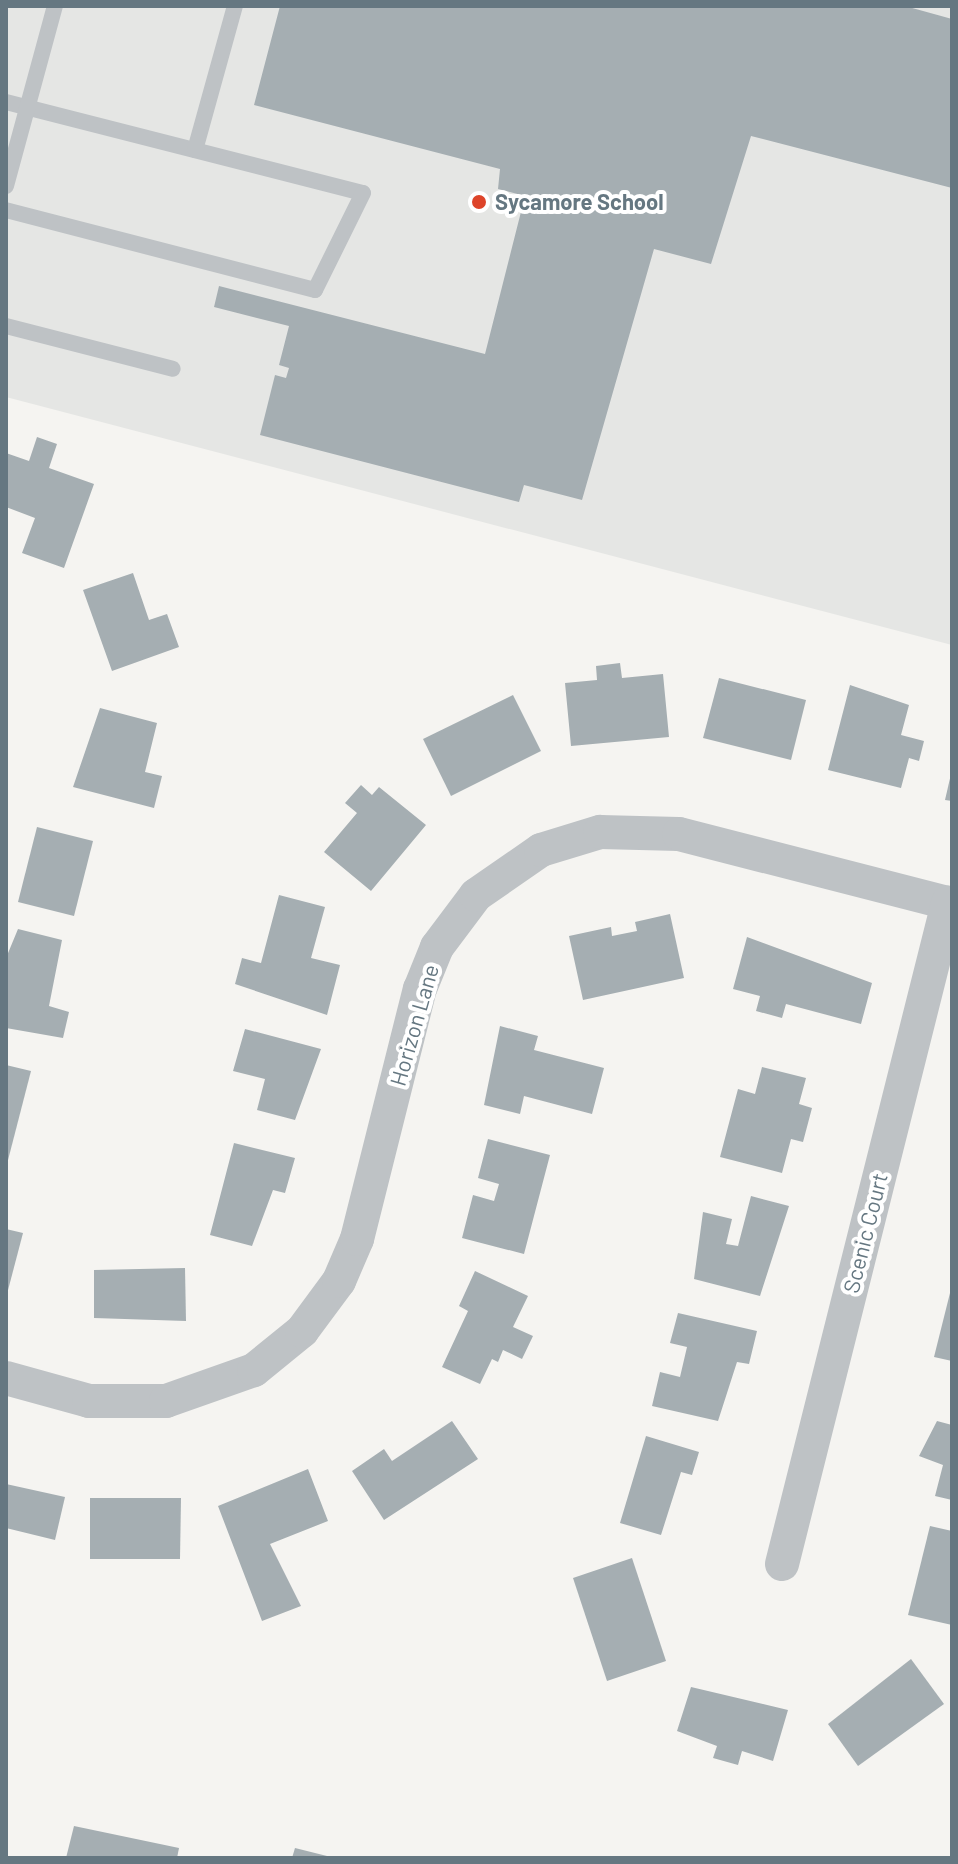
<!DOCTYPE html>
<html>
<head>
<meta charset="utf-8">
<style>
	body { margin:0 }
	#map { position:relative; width:958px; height:1864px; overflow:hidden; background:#f5f4f1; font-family:Barlow,sans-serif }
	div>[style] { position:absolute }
	.built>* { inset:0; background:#e5e6e4 }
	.building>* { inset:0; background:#a5aeb2 }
	.service>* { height:16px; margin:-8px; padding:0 8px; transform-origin:8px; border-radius:8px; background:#bec2c5 }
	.minor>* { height:34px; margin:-17px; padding:0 17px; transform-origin:17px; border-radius:17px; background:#bec2c5 }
	.dots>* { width:22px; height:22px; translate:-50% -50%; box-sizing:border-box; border:4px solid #fff; border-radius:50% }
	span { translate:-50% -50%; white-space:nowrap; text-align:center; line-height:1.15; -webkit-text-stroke:8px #fff; paint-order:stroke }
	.poi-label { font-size:22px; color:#657781; font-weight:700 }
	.left { translate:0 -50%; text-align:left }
	.street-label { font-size:22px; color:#657781 }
	.frame { position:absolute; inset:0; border:8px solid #657781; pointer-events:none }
</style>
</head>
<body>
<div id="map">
	<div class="built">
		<i style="clip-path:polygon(6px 6px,952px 6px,952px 645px,6px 397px)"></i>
	</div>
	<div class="building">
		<i style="clip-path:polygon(280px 6px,905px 6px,952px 19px,952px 188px,751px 136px,711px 264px,654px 249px,582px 500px,524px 485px,519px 502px,260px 435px,275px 375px,286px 378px,289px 368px,279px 365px,289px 326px,214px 307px,219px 286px,485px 354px,525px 196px,498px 189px,500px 169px,254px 105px)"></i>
		<i style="clip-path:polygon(37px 437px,57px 444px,49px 468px,94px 484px,64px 568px,22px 553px,35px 518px,6px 507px,6px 453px,29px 461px)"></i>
		<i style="clip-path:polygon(133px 573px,149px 620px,167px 614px,179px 647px,112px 671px,83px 590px)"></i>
		<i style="clip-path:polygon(620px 663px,622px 678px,663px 674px,669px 737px,571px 746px,565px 683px,597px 680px,596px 666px)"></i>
		<i style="clip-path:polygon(719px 678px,806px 700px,791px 760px,703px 738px)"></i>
		<i style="clip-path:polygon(850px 685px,909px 705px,901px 735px,924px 741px,919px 761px,909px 758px,901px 788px,828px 770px)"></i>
		<i style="clip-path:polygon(513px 695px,541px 751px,451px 796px,423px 739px)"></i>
		<i style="clip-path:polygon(100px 708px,157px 723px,145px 772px,162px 776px,154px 808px,73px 787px)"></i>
		<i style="clip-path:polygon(951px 774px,952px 774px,952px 801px,945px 800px)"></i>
		<i style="clip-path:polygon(361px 785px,372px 795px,379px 787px,426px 825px,371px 891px,324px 852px,357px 813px,345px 803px)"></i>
		<i style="clip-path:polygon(37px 827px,93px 841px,74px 916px,18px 902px)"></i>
		<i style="clip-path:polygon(279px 895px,325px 907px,311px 958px,340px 965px,327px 1015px,235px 984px,242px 958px,261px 963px)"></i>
		<i style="clip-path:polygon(670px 914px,684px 978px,583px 1000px,569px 936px,611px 927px,612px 936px,637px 931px,635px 922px)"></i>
		<i style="clip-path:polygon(18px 929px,62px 940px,49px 1006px,69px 1012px,63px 1038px,6px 1028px,6px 958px)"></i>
		<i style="clip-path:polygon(747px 937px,872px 983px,861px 1024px,786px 1004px,782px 1018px,756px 1011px,760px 996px,733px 989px)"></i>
		<i style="clip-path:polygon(500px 1026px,538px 1036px,534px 1050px,604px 1068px,592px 1114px,524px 1096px,520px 1114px,484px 1105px)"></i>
		<i style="clip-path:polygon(245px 1029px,321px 1049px,295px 1120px,257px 1110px,265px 1079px,233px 1071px)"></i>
		<i style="clip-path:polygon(6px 1065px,31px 1071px,7px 1164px,6px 1164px)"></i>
		<i style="clip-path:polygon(762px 1067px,806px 1078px,799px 1104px,812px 1108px,803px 1142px,791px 1139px,782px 1173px,720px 1157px,738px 1089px,755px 1094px)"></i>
		<i style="clip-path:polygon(488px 1139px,550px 1155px,524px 1254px,462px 1238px,473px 1195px,494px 1201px,499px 1184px,478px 1178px)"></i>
		<i style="clip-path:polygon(234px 1143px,295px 1158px,285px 1193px,273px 1190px,252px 1246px,210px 1235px)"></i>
		<i style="clip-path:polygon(751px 1196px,789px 1206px,760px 1296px,694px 1279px,703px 1212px,732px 1219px,726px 1244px,738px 1246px)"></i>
		<i style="clip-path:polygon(6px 1229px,23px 1233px,7px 1294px,6px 1294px)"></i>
		<i style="clip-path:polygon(185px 1268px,186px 1321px,94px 1318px,94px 1270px)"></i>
		<i style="clip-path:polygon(475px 1271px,528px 1296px,513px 1327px,533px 1336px,522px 1359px,503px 1350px,498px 1362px,492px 1359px,480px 1384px,442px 1367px,468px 1311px,459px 1306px)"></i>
		<i style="clip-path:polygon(952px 1285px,952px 1361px,934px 1357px)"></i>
		<i style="clip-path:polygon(678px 1313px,757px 1331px,749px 1364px,737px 1362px,718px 1421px,652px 1406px,660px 1372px,680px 1377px,687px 1347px,670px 1343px)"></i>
		<i style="clip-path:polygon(452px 1421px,478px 1459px,384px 1520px,352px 1471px,384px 1449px,392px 1461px)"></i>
		<i style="clip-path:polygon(937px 1421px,952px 1425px,952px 1500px,935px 1496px,943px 1465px,919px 1456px)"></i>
		<i style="clip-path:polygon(646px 1436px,699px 1452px,692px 1475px,681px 1472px,661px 1535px,620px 1523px)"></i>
		<i style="clip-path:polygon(308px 1469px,328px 1521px,270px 1544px,301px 1606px,262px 1621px,218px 1506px)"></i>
		<i style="clip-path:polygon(6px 1484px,65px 1497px,55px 1540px,6px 1528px)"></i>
		<i style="clip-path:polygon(90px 1498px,181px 1498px,180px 1559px,90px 1559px)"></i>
		<i style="clip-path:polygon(930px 1526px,952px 1531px,952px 1625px,908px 1615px)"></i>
		<i style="clip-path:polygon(632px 1558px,666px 1661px,607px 1681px,573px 1578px)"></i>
		<i style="clip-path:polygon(911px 1659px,944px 1704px,858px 1766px,828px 1724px)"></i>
		<i style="clip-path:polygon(691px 1687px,788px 1710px,773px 1761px,742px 1751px,738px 1765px,713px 1758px,717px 1746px,677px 1731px)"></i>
		<i style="clip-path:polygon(74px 1826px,179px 1848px,177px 1858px,66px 1858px)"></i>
		<i style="clip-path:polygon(295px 1848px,331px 1857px,331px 1858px,292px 1858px)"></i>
	</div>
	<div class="service">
		<i style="left:6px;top:102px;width:368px;rotate:14.3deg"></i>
		<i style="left:363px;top:193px;width:108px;rotate:116.3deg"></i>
		<i style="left:315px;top:290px;width:319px;rotate:-165.5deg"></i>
		<i style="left:195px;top:150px;width:149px;rotate:-74.5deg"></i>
		<i style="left:6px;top:186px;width:187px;rotate:-74.8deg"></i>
		<i style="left:6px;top:326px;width:172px;rotate:14.4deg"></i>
	</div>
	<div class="minor">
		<i style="left:6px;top:1378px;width:86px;rotate:15.5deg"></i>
		<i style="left:89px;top:1401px;width:77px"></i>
		<i style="left:166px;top:1401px;width:93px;rotate:-19.4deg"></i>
		<i style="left:254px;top:1370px;width:62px;rotate:-39.1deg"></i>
		<i style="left:302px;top:1331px;width:62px;rotate:-53.5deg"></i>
		<i style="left:339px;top:1281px;width:46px;rotate:-66.8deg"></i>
		<i style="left:357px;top:1239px;width:258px;rotate:-75.9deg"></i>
		<i style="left:420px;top:989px;width:45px;rotate:-68deg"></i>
		<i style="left:437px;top:947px;width:65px;rotate:-53.1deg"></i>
		<i style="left:476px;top:895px;width:79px;rotate:-34.7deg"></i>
		<i style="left:541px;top:850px;width:62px;rotate:-17deg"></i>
		<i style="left:600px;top:832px;width:79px;rotate:1.5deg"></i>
		<i style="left:679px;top:834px;width:282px;rotate:14.4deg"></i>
		<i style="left:782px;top:1564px;width:682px;rotate:-75.9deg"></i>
	</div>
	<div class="dots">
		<i style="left:479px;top:202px;background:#dd4429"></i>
	</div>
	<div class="poi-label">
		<span class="left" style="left:495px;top:202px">Sycamore School</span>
	</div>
	<div class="street-label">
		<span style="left:414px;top:1025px;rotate:-74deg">Horizon Lane</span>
		<span style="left:865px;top:1233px;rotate:-76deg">Scenic Court</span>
	</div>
	<div class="frame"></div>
</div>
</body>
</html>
